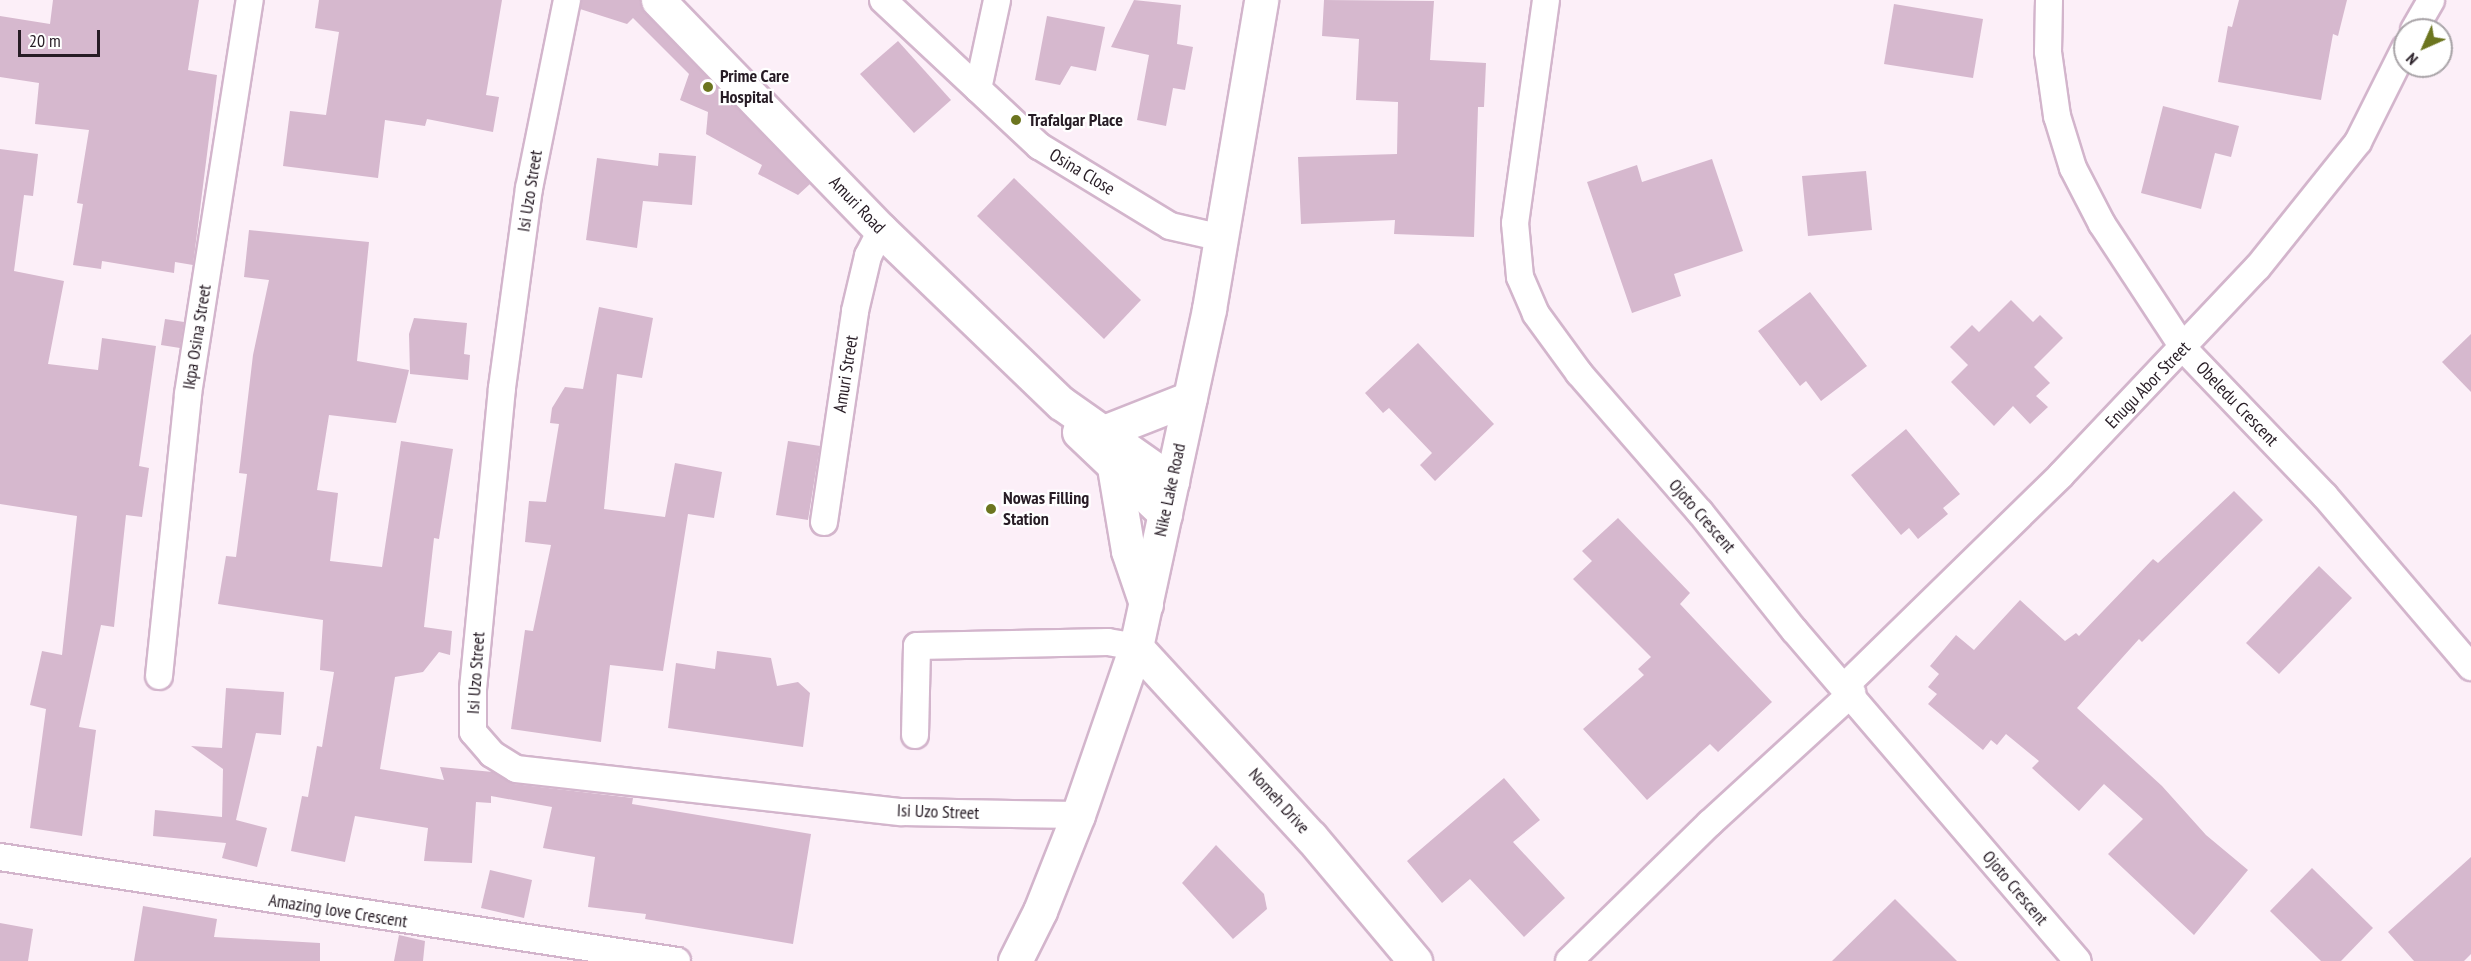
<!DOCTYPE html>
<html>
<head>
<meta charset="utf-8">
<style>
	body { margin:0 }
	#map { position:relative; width:2471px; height:961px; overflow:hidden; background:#fceff8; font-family:"PT Sans Narrow",sans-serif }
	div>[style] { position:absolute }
	.building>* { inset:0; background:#d6b8ce }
	.roads { filter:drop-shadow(2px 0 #d3b5cc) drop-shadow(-2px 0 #d3b5cc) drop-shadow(0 2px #d3b5cc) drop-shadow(0 -2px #d3b5cc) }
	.minor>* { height:26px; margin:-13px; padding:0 13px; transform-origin:13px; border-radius:13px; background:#fff }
	.secondary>* { height:33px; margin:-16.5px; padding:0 16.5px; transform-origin:16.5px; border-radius:16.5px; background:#fff }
	.primary>* { height:33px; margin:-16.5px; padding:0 16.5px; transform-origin:16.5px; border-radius:16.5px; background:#fff }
	.dots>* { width:16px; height:16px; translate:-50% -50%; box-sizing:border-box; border:3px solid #fff; border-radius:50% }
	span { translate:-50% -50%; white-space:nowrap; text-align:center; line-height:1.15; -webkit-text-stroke:4.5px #fff; paint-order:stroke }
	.poi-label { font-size:18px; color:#271c25; font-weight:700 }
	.left { translate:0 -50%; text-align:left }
	.street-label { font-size:18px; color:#271c25 }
	.north { position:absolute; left:2393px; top:18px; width:60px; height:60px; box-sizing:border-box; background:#fff; border:2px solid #a9a4a8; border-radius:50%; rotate:225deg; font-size:16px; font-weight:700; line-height:24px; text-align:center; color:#271c25 }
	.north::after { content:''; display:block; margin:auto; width:21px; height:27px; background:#6c751f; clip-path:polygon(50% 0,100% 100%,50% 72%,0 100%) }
	.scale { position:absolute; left:18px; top:30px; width:82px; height:27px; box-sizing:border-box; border:3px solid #271c25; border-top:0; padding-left:8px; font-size:18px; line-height:21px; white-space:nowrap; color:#271c25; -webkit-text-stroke:4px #fff; paint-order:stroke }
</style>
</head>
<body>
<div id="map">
	<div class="building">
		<i style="clip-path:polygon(53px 0,199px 0,188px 70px,217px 75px,193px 265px,175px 262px,174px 273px,102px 261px,101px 269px,73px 265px,83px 204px,77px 203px,89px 130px,35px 124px,39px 83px,0 77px,0 16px,50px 24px)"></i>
		<i style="clip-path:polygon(319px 0,502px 0,486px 95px,499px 97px,493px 132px,427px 119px,425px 126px,385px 120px,378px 178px,283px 166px,290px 111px,326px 115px,339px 32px,315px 28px)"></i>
		<i style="clip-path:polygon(582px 0,640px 0,645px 13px,810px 184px,798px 195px,758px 174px,762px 165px,706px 134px,708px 112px,680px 100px,689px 74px,633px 18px,627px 24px,580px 9px)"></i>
		<i style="clip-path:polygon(1134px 0,1181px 5px,1177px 44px,1193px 47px,1185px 90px,1173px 88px,1166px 126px,1137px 120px,1149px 55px,1111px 47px)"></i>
		<i style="clip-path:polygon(1324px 0,1434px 1px,1430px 60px,1486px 63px,1484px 107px,1478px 107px,1474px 237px,1394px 234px,1395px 220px,1301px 224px,1298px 157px,1397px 154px,1398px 102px,1356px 100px,1359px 39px,1322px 36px)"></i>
		<i style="clip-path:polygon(2239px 0,2347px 0,2338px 36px,2333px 34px,2321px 100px,2218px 82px,2228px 26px,2232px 27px)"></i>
		<i style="clip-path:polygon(1894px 4px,1983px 19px,1973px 78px,1884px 64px)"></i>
		<i style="clip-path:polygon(1047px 16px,1105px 27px,1096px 71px,1071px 66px,1060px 85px,1035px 80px)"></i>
		<i style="clip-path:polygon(898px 41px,951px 100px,914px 133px,860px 74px)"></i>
		<i style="clip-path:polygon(2163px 106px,2239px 126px,2231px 157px,2215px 153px,2201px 209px,2141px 193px)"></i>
		<i style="clip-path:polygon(0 149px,38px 154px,33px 196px,24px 195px,14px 271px,64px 281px,48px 364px,98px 370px,102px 338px,156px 346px,139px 466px,149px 468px,142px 517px,126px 515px,114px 627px,101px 625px,79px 727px,96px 730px,82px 836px,30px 828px,46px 709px,30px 705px,42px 651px,62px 655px,77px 516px,0 504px)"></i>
		<i style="clip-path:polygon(659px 153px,696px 156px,692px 205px,643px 201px,637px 248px,586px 240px,597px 158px,658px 166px)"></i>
		<i style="clip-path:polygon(1712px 159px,1743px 251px,1674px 274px,1681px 296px,1632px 313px,1587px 182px,1637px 165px,1642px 182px)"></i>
		<i style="clip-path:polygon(1866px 171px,1872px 230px,1808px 236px,1802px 176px)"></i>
		<i style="clip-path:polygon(1014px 178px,1141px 300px,1104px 339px,977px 216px)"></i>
		<i style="clip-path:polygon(249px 230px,369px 242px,357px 361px,409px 370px,396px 423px,329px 415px,317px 490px,338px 493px,330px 561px,382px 567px,401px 441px,453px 449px,439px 539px,434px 538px,424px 627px,452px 631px,450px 655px,439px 652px,423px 672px,395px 677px,380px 769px,444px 780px,440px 767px,493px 772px,514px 784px,633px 798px,632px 804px,811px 834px,793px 944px,645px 919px,646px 914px,588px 907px,595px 857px,543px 848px,552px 807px,491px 796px,491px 803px,476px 802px,472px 863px,424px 861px,428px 828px,355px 816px,345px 862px,291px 851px,302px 796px,308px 797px,317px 746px,322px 747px,334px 672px,320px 670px,323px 620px,218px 604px,226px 556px,236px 557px,247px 474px,239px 473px,253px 355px,269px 280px,244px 277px)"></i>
		<i style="clip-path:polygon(1810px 292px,1867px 366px,1821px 401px,1806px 381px,1800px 386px,1758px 331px)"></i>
		<i style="clip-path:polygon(2011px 300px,2033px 322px,2040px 315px,2063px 338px,2034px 367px,2050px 383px,2036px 396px,2048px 407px,2030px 424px,2013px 406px,1994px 426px,1951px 382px,1968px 365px,1950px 347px,1972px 325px,1979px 332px)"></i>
		<i style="clip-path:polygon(599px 307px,653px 318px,642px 378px,617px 374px,604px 509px,665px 517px,675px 463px,722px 472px,714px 518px,688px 514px,663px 671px,610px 665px,601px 742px,511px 729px,525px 630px,533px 631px,551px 545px,525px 542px,529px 501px,546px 502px,559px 424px,550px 423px,552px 408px,565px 387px,583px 389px)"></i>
		<i style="clip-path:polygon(414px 318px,467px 323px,464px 354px,470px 355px,468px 380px,410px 374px,409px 334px)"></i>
		<i style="clip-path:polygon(165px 319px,184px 322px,180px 348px,161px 345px)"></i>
		<i style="clip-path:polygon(2471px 334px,2471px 392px,2442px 362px)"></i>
		<i style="clip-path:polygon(1418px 343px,1494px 424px,1435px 481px,1420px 465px,1432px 453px,1389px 408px,1383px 413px,1365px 393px)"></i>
		<i style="clip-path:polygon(1906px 429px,1960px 494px,1943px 508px,1948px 514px,1918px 539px,1909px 528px,1901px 535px,1851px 475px)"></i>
		<i style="clip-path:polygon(788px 441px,820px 446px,808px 520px,776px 515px)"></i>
		<i style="clip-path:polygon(2234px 491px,2263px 520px,2142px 642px,2139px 639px,2077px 708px,2162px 786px,2206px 835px,2248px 870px,2194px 935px,2108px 854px,2143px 819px,2104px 784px,2079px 811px,2032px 768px,2039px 761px,2006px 734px,1997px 745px,1991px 740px,1983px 750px,1928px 704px,1937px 694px,1928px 687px,1939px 674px,1930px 666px,1956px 635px,1974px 650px,2020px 600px,2065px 641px,2076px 633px,2079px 636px,2153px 559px,2158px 563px)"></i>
		<i style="clip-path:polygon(1618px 518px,1690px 593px,1680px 604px,1772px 702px,1718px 752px,1710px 744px,1647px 800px,1583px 729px,1644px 675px,1638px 669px,1651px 657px,1573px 579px,1592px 561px,1582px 551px)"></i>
		<i style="clip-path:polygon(2319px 566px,2352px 598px,2279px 674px,2246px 643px)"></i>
		<i style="clip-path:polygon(717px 651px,771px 658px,777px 686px,798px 682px,810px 693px,803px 747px,668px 728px,676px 663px,715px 669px)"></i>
		<i style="clip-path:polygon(226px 688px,284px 692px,281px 735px,256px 733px,236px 820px,267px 828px,257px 867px,222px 858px,226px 843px,153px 836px,155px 810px,222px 817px,223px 769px,191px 746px,222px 748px)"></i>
		<i style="clip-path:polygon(1504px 778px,1540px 820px,1513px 842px,1565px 898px,1524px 937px,1470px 879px,1442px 903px,1407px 861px)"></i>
		<i style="clip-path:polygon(1216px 845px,1264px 894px,1267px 909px,1233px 939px,1182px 883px)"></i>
		<i style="clip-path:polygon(2471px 857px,2471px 954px,2464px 961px,2414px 961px,2388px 932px)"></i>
		<i style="clip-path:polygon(2312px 868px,2373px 928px,2341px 961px,2321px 961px,2270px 911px)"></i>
		<i style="clip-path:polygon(490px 870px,532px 880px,524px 918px,481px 908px)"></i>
		<i style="clip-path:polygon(1895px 899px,1957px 961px,1832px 961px)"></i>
		<i style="clip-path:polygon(143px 906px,217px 919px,214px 937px,320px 943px,320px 961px,134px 961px)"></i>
		<i style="clip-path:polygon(0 923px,33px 929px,28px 961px,0 961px)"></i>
		<i style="clip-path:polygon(399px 935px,425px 941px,423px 961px,394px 961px)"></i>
	</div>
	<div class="roads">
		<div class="minor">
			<i style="left:567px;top:0;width:192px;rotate:101.4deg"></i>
			<i style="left:529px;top:188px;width:202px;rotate:97.7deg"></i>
			<i style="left:502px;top:388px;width:303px;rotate:95.5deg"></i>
			<i style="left:473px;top:690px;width:42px;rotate:90deg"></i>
			<i style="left:473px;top:732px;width:29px;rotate:49deg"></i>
			<i style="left:492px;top:754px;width:28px;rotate:32deg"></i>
			<i style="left:516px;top:769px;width:388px;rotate:6.4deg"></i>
			<i style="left:902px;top:812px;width:176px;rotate:1deg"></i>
			<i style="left:883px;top:0;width:214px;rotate:43.1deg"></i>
			<i style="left:1039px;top:146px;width:153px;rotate:31.4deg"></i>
			<i style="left:1170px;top:226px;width:53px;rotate:13deg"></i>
			<i style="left:1546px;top:0;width:225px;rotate:97.9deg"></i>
			<i style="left:1515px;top:223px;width:54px;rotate:84.7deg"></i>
			<i style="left:1520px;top:277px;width:40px;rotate:66.6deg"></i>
			<i style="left:1536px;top:314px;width:73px;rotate:53.9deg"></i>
			<i style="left:1579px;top:373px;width:184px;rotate:49deg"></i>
			<i style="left:1700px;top:512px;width:151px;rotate:51.5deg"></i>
			<i style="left:1794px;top:630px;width:436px;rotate:49.4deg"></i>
			<i style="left:2049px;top:0;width:52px;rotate:91.1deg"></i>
			<i style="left:2048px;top:52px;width:65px;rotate:82deg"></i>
			<i style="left:2057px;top:116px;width:54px;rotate:72.9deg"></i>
			<i style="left:2073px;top:168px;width:63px;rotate:62.6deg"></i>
			<i style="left:2102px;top:224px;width:149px;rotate:56.7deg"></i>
			<i style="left:2184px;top:349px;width:204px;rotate:46.2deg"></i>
			<i style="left:2325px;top:496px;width:225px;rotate:49.5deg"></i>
			<i style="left:2414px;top:30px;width:34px;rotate:-60deg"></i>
			<i style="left:978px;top:89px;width:91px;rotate:-77.9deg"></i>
			<i style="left:824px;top:522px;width:213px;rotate:-81.6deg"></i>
			<i style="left:855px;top:311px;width:57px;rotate:-76.7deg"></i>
			<i style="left:868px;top:256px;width:29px;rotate:-63deg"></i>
			<i style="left:159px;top:676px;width:283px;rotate:-84.1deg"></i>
			<i style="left:188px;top:394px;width:399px;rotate:-81.1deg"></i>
			<i style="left:1845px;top:686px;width:302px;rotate:-44.3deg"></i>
			<i style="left:2061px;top:475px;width:286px;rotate:-46.6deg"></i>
			<i style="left:2258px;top:267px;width:160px;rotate:-51.3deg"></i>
			<i style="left:2358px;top:142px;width:105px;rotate:-63.4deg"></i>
			<i style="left:915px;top:735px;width:89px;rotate:-88.7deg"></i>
			<i style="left:917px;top:646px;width:191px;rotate:-1.2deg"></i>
			<i style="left:1108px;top:642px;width:28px;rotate:10deg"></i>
			<i style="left:0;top:857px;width:685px;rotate:8.73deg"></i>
			<i style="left:1569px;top:961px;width:197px;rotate:-44.4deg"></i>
			<i style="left:1710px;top:823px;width:193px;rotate:-42.5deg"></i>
		</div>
		<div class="secondary">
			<i style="left:658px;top:0;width:320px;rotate:45.9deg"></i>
			<i style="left:881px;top:230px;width:250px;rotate:43.9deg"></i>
			<i style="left:1061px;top:403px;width:136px;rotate:35.1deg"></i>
			<i style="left:1106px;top:431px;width:90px;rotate:-21.4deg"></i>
			<i style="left:1079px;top:432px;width:119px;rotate:43.6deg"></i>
			<i style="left:1114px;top:467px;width:85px;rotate:80.5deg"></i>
			<i style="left:1128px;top:551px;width:56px;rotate:71.2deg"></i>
			<i style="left:1136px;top:647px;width:258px;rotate:47.4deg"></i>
			<i style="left:1311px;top:837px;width:162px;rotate:50deg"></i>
		</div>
		<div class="primary">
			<i style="left:1015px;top:961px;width:56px;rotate:-63.4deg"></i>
			<i style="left:1040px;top:911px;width:103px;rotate:-68.4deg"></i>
			<i style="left:1078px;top:815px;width:178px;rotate:-71deg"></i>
			<i style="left:1136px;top:647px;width:346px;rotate:-77.8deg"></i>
			<i style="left:1209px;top:309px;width:313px;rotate:-80.4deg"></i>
		</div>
	</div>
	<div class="dots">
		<i style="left:708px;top:87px;background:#6c751f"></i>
		<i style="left:1016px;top:120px;background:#6c751f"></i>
		<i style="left:991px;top:509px;background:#6c751f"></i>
	</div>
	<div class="poi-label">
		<span class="left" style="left:720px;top:87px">Prime Care<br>Hospital</span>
		<span class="left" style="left:1028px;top:120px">Trafalgar Place</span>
		<span class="left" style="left:1003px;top:509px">Nowas Filling<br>Station</span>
	</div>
	<div class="street-label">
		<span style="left:1082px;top:172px;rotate:31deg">Osina Close</span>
		<span style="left:530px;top:191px;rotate:-81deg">Isi Uzo Street</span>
		<span style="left:857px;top:205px;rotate:46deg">Amuri Road</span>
		<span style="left:197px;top:337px;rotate:-81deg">Ikpa Osina Street</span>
		<span style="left:846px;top:374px;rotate:-81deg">Amuri Street</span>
		<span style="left:2148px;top:385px;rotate:-46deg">Enugu Abor Street</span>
		<span style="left:2237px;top:404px;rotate:46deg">Obeledu Crescent</span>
		<span style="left:1170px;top:490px;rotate:-78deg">Nike Lake Road</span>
		<span style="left:1702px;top:516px;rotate:49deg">Ojoto Crescent</span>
		<span style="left:476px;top:673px;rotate:-86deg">Isi Uzo Street</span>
		<span style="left:1279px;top:801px;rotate:48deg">Nomeh Drive</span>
		<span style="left:938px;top:812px;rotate:2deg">Isi Uzo Street</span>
		<span style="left:2015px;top:888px;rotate:50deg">Ojoto Crescent</span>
		<span style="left:338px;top:911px;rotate:9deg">Amazing love Crescent</span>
	</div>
	<div class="north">N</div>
	<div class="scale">20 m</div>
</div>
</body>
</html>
